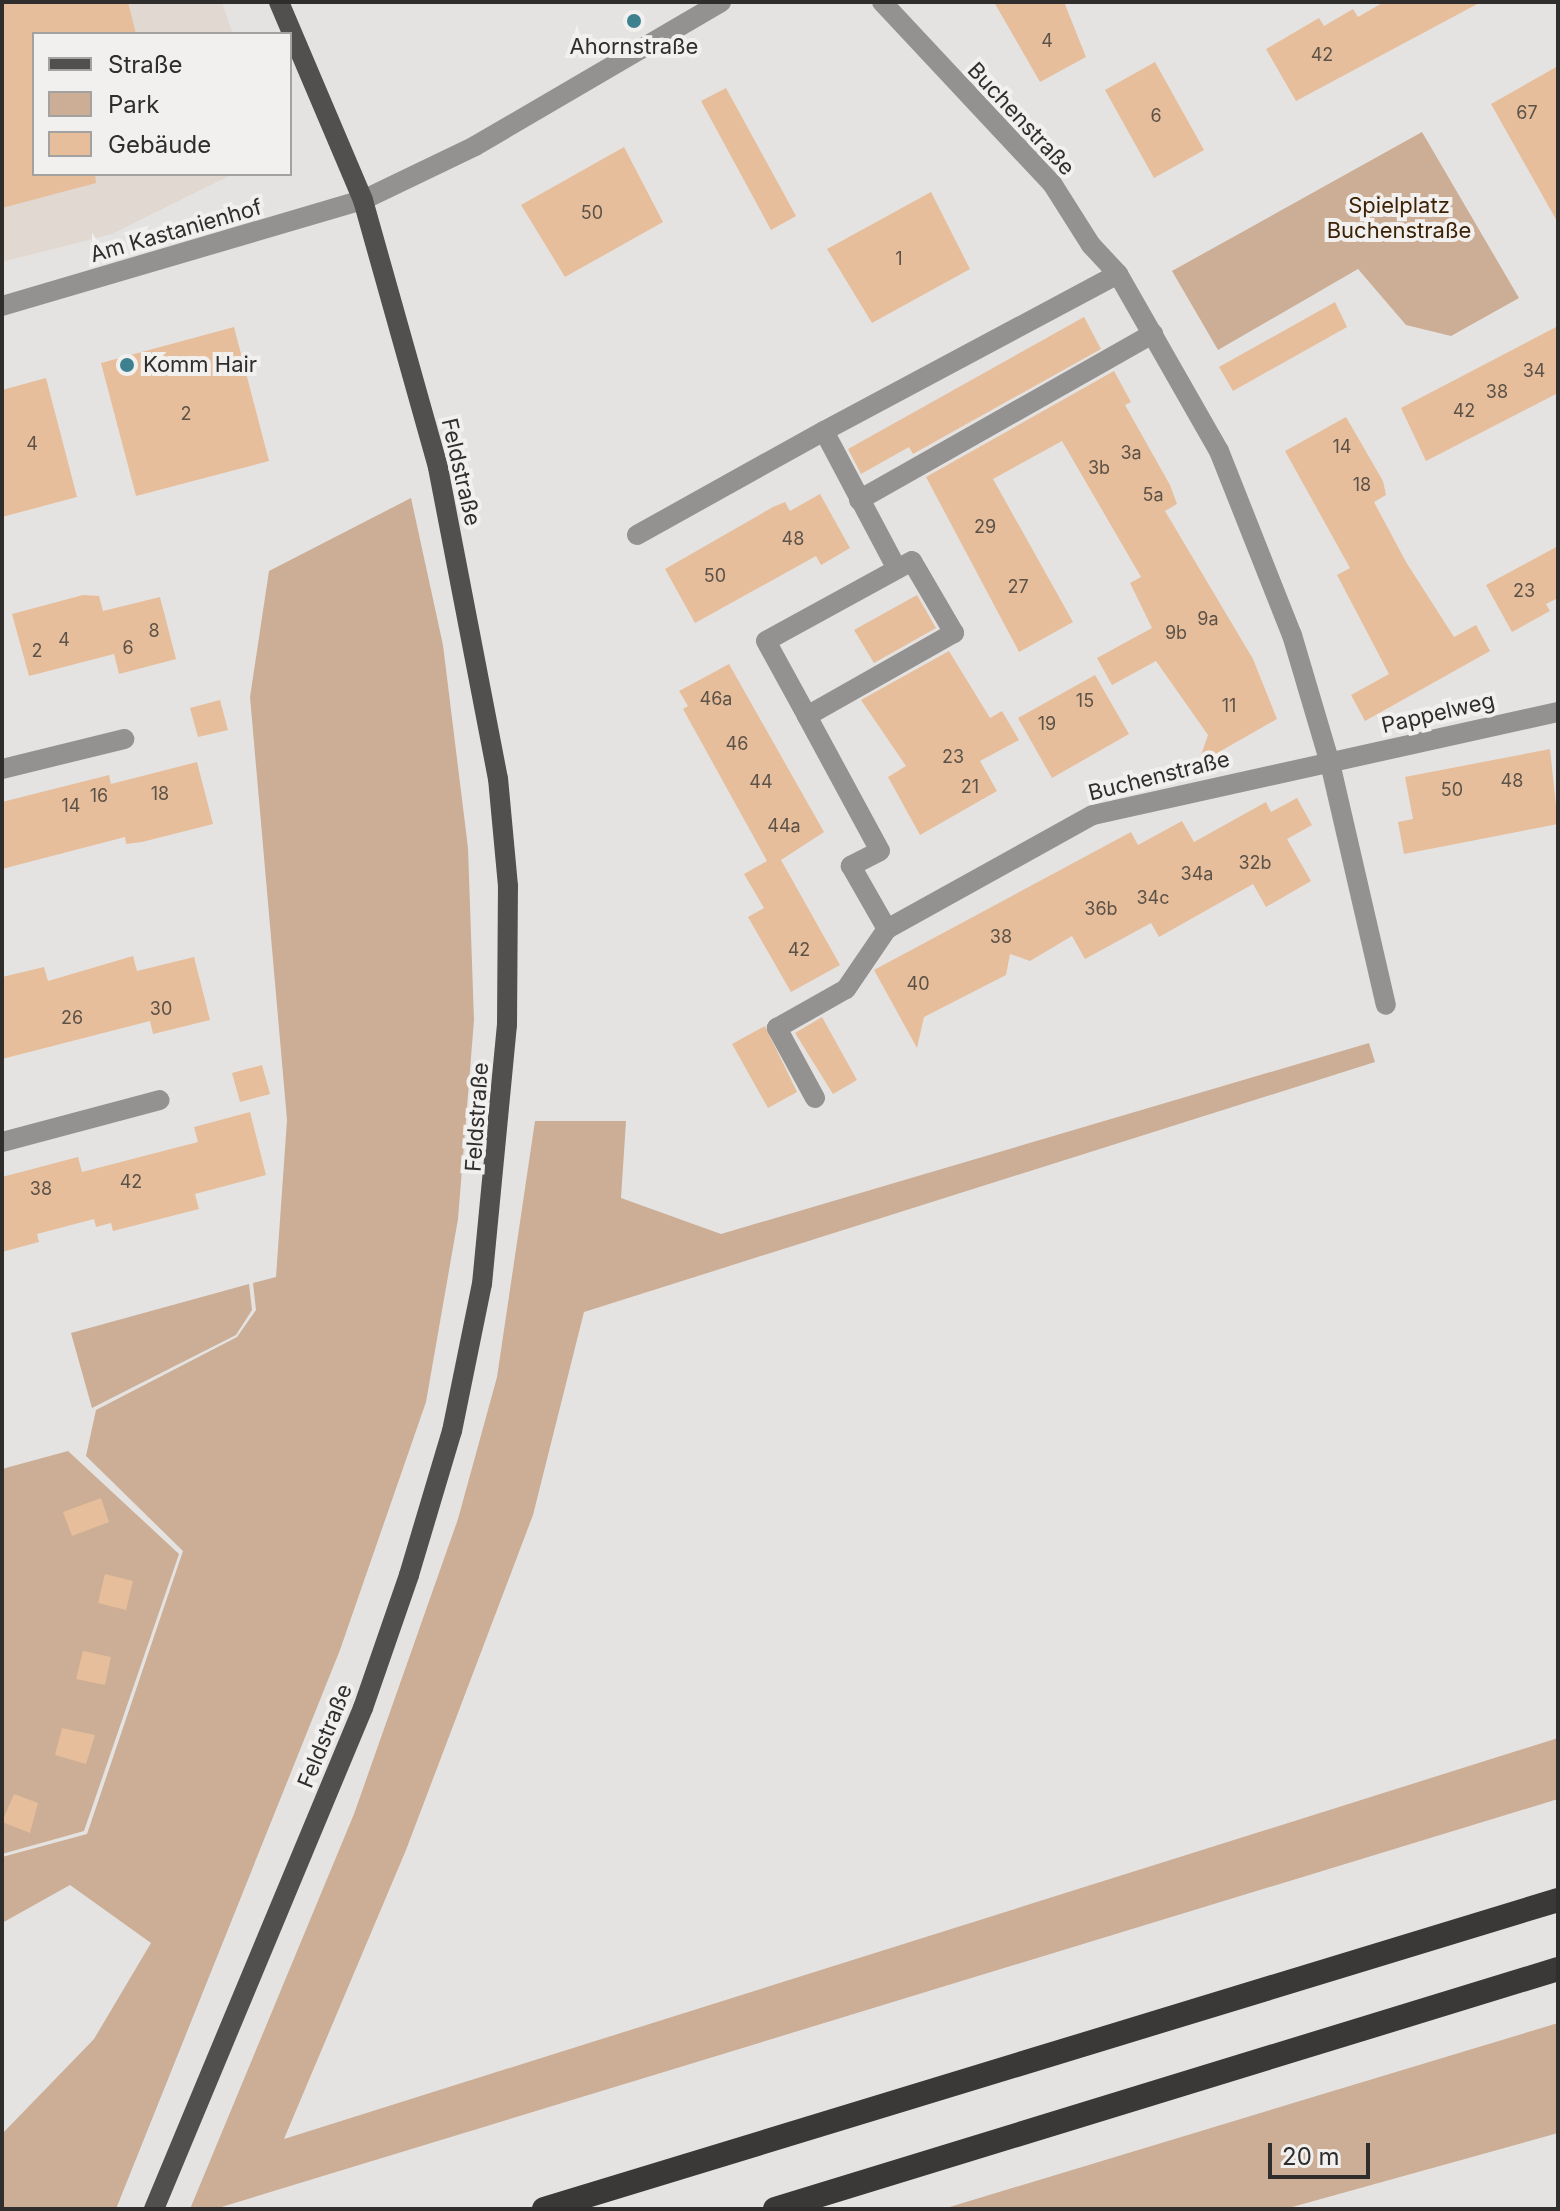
<!DOCTYPE html>
<html>
<head>
<meta charset="utf-8">
<style>
	body { margin:0 }
	#map { position:relative; width:1560px; height:2211px; overflow:hidden; background:#e5e3e1; font-family:Inter,sans-serif }
	div>[style] { position:absolute }
	.built>* { inset:0; background:#e1d8d1 }
	.green>* { inset:0; background:#cbae95 }
	.building>* { inset:0; background:#e6be9b }
	.minor>* { height:20px; margin:-10px; padding:0 10px; transform-origin:10px; border-radius:10px; background:#939291 }
	.major>* { height:20px; margin:-10px; padding:0 10px; transform-origin:10px; border-radius:10px; background:#52504e }
	.highway>* { height:24px; margin:-12px; padding:0 12px; transform-origin:12px; border-radius:12px; background:#3b3937 }
	.dots>* { width:22px; height:22px; translate:-50% -50%; box-sizing:border-box; border:4px solid #f2f0ee; border-radius:50% }
	span { translate:-50% -50%; white-space:nowrap; text-align:center; line-height:1.15; -webkit-text-stroke:8px #f2f0ee; paint-order:stroke }
	.number-label { font-size:18px; color:#5d5248 }
	.number-label span { -webkit-text-stroke-width:0 }
	.poi-label { font-size:22px; color:#2f2e2d }
	.left { translate:0 -50%; text-align:left }
	.street-label { font-size:22px; color:#2f2e2d }
	.park-label { font-size:22px; color:#3d2206 }
	.frame { position:absolute; inset:0; border:4px solid #2f2e2d; pointer-events:none }
	.legend { position:absolute; left:32px; top:32px; width:260px; height:144px; box-sizing:border-box; background:#f2f0ee; border:2px solid #a4a2a1; margin:0; padding:10px 14px; list-style:none; font-size:24px; color:#2f2e2d }
	.legend li { display:flex; align-items:center; gap:16px; height:40px }
	.legend b { width:40px; border:2px solid #a4a2a1 }
	.scale { position:absolute; left:1268px; top:2143px; width:102px; height:36px; box-sizing:border-box; border:4px solid #2f2e2d; border-top:0; padding-left:10px; font-size:24px; line-height:28px; white-space:nowrap; color:#2f2e2d; -webkit-text-stroke:6px #f2f0ee; paint-order:stroke }
</style>
</head>
<body>
<div id="map">
	<div class="built">
		<i style="clip-path:polygon(2px 2px,222px 2px,233px 34px,34px 34px,34px 174px,233px 174px,112px 234px,2px 262px)"></i>
	</div>
	<div class="green">
		<i style="clip-path:polygon(1422px 132px,1519px 298px,1451px 336px,1406px 325px,1358px 269px,1218px 350px,1172px 271px)"></i>
		<i style="clip-path:polygon(411px 498px,443px 645px,468px 848px,474px 1020px,458px 1219px,426px 1402px,340px 1650px,116px 2209px,2px 2209px,2px 2134px,94px 2039px,151px 1943px,70px 1885px,2px 1923px,2px 1857px,87px 1834px,183px 1551px,86px 1456px,96px 1410px,237px 1337px,256px 1310px,253px 1283px,276px 1277px,287px 1120px,250px 697px,269px 571px)"></i>
		<i style="clip-path:polygon(1369px 1043px,1375px 1062px,584px 1312px,533px 1515px,406px 1850px,284px 2139px,1558px 1738px,1558px 1799px,215px 2209px,190px 2209px,354px 1814px,458px 1519px,497px 1377px,535px 1121px,626px 1121px,621px 1198px,721px 1234px)"></i>
		<i style="clip-path:polygon(249px 1284px,252px 1310px,236px 1335px,92px 1408px,71px 1333px)"></i>
		<i style="clip-path:polygon(68px 1451px,179px 1554px,84px 1831px,2px 1854px,2px 1469px)"></i>
		<i style="clip-path:polygon(1558px 2023px,1558px 2133px,1285px 2209px,943px 2209px)"></i>
	</div>
	<div class="building">
		<i style="clip-path:polygon(2px 2px,128px 2px,136px 34px,34px 34px,34px 174px,95px 174px,96px 183px,2px 208px)"></i>
		<i style="clip-path:polygon(994px 2px,1064px 2px,1086px 57px,1040px 82px)"></i>
		<i style="clip-path:polygon(1384px 2px,1481px 2px,1296px 101px,1266px 49px,1319px 18px,1324px 26px,1353px 9px,1358px 17px)"></i>
		<i style="clip-path:polygon(1155px 62px,1204px 150px,1154px 178px,1105px 90px)"></i>
		<i style="clip-path:polygon(1558px 66px,1558px 223px,1491px 104px)"></i>
		<i style="clip-path:polygon(726px 88px,796px 216px,771px 230px,701px 101px)"></i>
		<i style="clip-path:polygon(624px 147px,663px 222px,565px 277px,521px 205px)"></i>
		<i style="clip-path:polygon(931px 192px,970px 269px,872px 323px,827px 249px)"></i>
		<i style="clip-path:polygon(1335px 302px,1347px 327px,1233px 391px,1219px 367px)"></i>
		<i style="clip-path:polygon(1084px 317px,1101px 349px,913px 454px,909px 447px,861px 474px,848px 449px)"></i>
		<i style="clip-path:polygon(1558px 326px,1558px 393px,1426px 461px,1401px 408px)"></i>
		<i style="clip-path:polygon(234px 327px,269px 461px,136px 496px,101px 363px)"></i>
		<i style="clip-path:polygon(1114px 371px,1131px 402px,1125px 405px,1170px 485px,1177px 504px,1165px 511px,1253px 659px,1277px 719px,1198px 764px,1208px 735px,1156px 661px,1112px 685px,1097px 658px,1152px 628px,1130px 583px,1141px 577px,1062px 441px,993px 479px,1073px 622px,1019px 652px,926px 477px)"></i>
		<i style="clip-path:polygon(46px 378px,77px 497px,2px 517px,2px 390px)"></i>
		<i style="clip-path:polygon(1346px 417px,1383px 481px,1386px 495px,1374px 502px,1406px 562px,1454px 637px,1476px 625px,1490px 651px,1365px 721px,1351px 695px,1389px 674px,1337px 575px,1350px 568px,1285px 451px)"></i>
		<i style="clip-path:polygon(820px 494px,850px 548px,821px 565px,816px 556px,695px 623px,665px 569px,773px 507px,785px 502px,790px 511px)"></i>
		<i style="clip-path:polygon(1558px 546px,1558px 598px,1546px 604px,1550px 611px,1512px 632px,1486px 585px)"></i>
		<i style="clip-path:polygon(83px 595px,99px 596px,103px 611px,160px 597px,176px 659px,119px 674px,114px 654px,29px 676px,12px 614px)"></i>
		<i style="clip-path:polygon(917px 595px,936px 628px,874px 663px,854px 630px)"></i>
		<i style="clip-path:polygon(949px 651px,990px 718px,1002px 711px,1019px 740px,980px 761px,997px 791px,920px 835px,888px 777px,906px 766px,861px 700px)"></i>
		<i style="clip-path:polygon(729px 664px,824px 832px,781px 860px,840px 965px,791px 992px,748px 917px,764px 908px,744px 874px,767px 861px,683px 709px,688px 706px,679px 691px)"></i>
		<i style="clip-path:polygon(1095px 675px,1129px 734px,1052px 778px,1018px 718px)"></i>
		<i style="clip-path:polygon(220px 700px,228px 730px,198px 737px,190px 708px)"></i>
		<i style="clip-path:polygon(1550px 749px,1558px 824px,1404px 854px,1398px 822px,1413px 819px,1405px 777px)"></i>
		<i style="clip-path:polygon(197px 762px,213px 824px,142px 842px,126px 844px,125px 837px,2px 869px,2px 802px,109px 775px,111px 784px)"></i>
		<i style="clip-path:polygon(1297px 798px,1312px 825px,1287px 839px,1311px 881px,1266px 907px,1253px 884px,1159px 937px,1151px 923px,1085px 959px,1072px 936px,1030px 961px,1010px 954px,1006px 975px,924px 1017px,917px 1048px,874px 970px,1131px 832px,1138px 845px,1182px 821px,1194px 842px,1266px 802px,1271px 812px)"></i>
		<i style="clip-path:polygon(133px 956px,137px 971px,194px 957px,210px 1020px,153px 1034px,150px 1021px,2px 1059px,2px 977px,44px 967px,48px 981px)"></i>
		<i style="clip-path:polygon(822px 1017px,857px 1080px,833px 1094px,795px 1033px)"></i>
		<i style="clip-path:polygon(765px 1026px,797px 1092px,768px 1108px,732px 1044px)"></i>
		<i style="clip-path:polygon(262px 1065px,270px 1094px,240px 1102px,232px 1073px)"></i>
		<i style="clip-path:polygon(250px 1112px,266px 1175px,195px 1194px,199px 1209px,113px 1231px,111px 1223px,96px 1227px,94px 1219px,37px 1234px,39px 1242px,2px 1252px,2px 1177px,78px 1157px,82px 1172px,198px 1142px,194px 1127px)"></i>
		<i style="clip-path:polygon(101px 1498px,109px 1522px,72px 1536px,63px 1512px)"></i>
		<i style="clip-path:polygon(105px 1574px,133px 1581px,126px 1610px,98px 1603px)"></i>
		<i style="clip-path:polygon(83px 1651px,111px 1657px,105px 1685px,76px 1679px)"></i>
		<i style="clip-path:polygon(62px 1728px,95px 1735px,86px 1764px,55px 1755px)"></i>
		<i style="clip-path:polygon(14px 1794px,38px 1803px,30px 1833px,2px 1822px)"></i>
	</div>
	<div class="minor">
		<i style="left:882px;top:2px;width:250px;rotate:46.9deg"></i>
		<i style="left:1053px;top:185px;width:71px;rotate:57.7deg"></i>
		<i style="left:1091px;top:245px;width:40px;rotate:47deg"></i>
		<i style="left:1118px;top:274px;width:204px;rotate:60.3deg"></i>
		<i style="left:1219px;top:451px;width:198px;rotate:68.4deg"></i>
		<i style="left:1292px;top:635px;width:134px;rotate:73.5deg"></i>
		<i style="left:1330px;top:763px;width:248px;rotate:77deg"></i>
		<i style="left:2px;top:306px;width:376px;rotate:-16.4deg"></i>
		<i style="left:363px;top:200px;width:124px;rotate:-25.7deg"></i>
		<i style="left:475px;top:146px;width:285px;rotate:-30.3deg"></i>
		<i style="left:859px;top:500px;width:338px;rotate:-29.5deg"></i>
		<i style="left:637px;top:535px;width:214px;rotate:-29.1deg"></i>
		<i style="left:897px;top:569px;width:156px;rotate:-117.9deg"></i>
		<i style="left:824px;top:431px;width:333px;rotate:-28.1deg"></i>
		<i style="left:807px;top:716px;width:169px;rotate:-29.5deg"></i>
		<i style="left:954px;top:633px;width:83px;rotate:-120.3deg"></i>
		<i style="left:912px;top:561px;width:166px;rotate:151.3deg"></i>
		<i style="left:766px;top:641px;width:85px;rotate:61.3deg"></i>
		<i style="left:807px;top:716px;width:153px;rotate:61.6deg"></i>
		<i style="left:880px;top:851px;width:33px;rotate:153deg"></i>
		<i style="left:851px;top:866px;width:73px;rotate:60.3deg"></i>
		<i style="left:887px;top:929px;width:235px;rotate:-29deg"></i>
		<i style="left:1093px;top:815px;width:476px;rotate:-12.5deg"></i>
		<i style="left:2px;top:769px;width:126px;rotate:-13.8deg"></i>
		<i style="left:815px;top:1098px;width:80px;rotate:-118.5deg"></i>
		<i style="left:777px;top:1028px;width:79px;rotate:-29.5deg"></i>
		<i style="left:846px;top:989px;width:73px;rotate:-55.7deg"></i>
		<i style="left:2px;top:1142px;width:163px;rotate:-14.9deg"></i>
	</div>
	<div class="major">
		<i style="left:154px;top:2209px;width:543px;rotate:-67.36deg"></i>
		<i style="left:363px;top:1708px;width:141px;rotate:-70.9deg"></i>
		<i style="left:409px;top:1575px;width:150px;rotate:-73.4deg"></i>
		<i style="left:452px;top:1431px;width:150px;rotate:-78.5deg"></i>
		<i style="left:482px;top:1284px;width:260px;rotate:-84.5deg"></i>
		<i style="left:507px;top:1025px;width:139px;rotate:-89.6deg"></i>
		<i style="left:508px;top:886px;width:107px;rotate:-95.3deg"></i>
		<i style="left:498px;top:779px;width:318px;rotate:-100.9deg"></i>
		<i style="left:438px;top:467px;width:277px;rotate:-105.7deg"></i>
		<i style="left:363px;top:200px;width:215px;rotate:-113deg"></i>
	</div>
	<div class="highway">
		<i style="left:544px;top:2209px;width:1060px;rotate:-16.95deg"></i>
		<i style="left:775px;top:2209px;width:819px;rotate:-17.04deg"></i>
	</div>
	<div class="dots">
		<i style="left:634px;top:21px;background:#3d8190"></i>
		<i style="left:127px;top:365px;background:#3d8190"></i>
	</div>
	<div class="number-label">
		<span style="left:1047px;top:41px">4</span>
		<span style="left:1322px;top:55px">42</span>
		<span style="left:1527px;top:113px">67</span>
		<span style="left:1156px;top:116px">6</span>
		<span style="left:592px;top:213px">50</span>
		<span style="left:899px;top:259px">1</span>
		<span style="left:1534px;top:371px">34</span>
		<span style="left:1497px;top:392px">38</span>
		<span style="left:1464px;top:411px">42</span>
		<span style="left:186px;top:414px">2</span>
		<span style="left:32px;top:444px">4</span>
		<span style="left:1342px;top:447px">14</span>
		<span style="left:1131px;top:453px">3a</span>
		<span style="left:1099px;top:468px">3b</span>
		<span style="left:1362px;top:485px">18</span>
		<span style="left:1153px;top:495px">5a</span>
		<span style="left:985px;top:527px">29</span>
		<span style="left:793px;top:539px">48</span>
		<span style="left:715px;top:576px">50</span>
		<span style="left:1018px;top:587px">27</span>
		<span style="left:1524px;top:591px">23</span>
		<span style="left:1208px;top:619px">9a</span>
		<span style="left:154px;top:631px">8</span>
		<span style="left:1176px;top:633px">9b</span>
		<span style="left:64px;top:640px">4</span>
		<span style="left:128px;top:648px">6</span>
		<span style="left:37px;top:651px">2</span>
		<span style="left:716px;top:699px">46a</span>
		<span style="left:1085px;top:701px">15</span>
		<span style="left:1229px;top:706px">11</span>
		<span style="left:1047px;top:724px">19</span>
		<span style="left:737px;top:744px">46</span>
		<span style="left:953px;top:757px">23</span>
		<span style="left:1512px;top:781px">48</span>
		<span style="left:761px;top:782px">44</span>
		<span style="left:970px;top:787px">21</span>
		<span style="left:1452px;top:790px">50</span>
		<span style="left:160px;top:794px">18</span>
		<span style="left:99px;top:796px">16</span>
		<span style="left:71px;top:806px">14</span>
		<span style="left:784px;top:826px">44a</span>
		<span style="left:1255px;top:863px">32b</span>
		<span style="left:1197px;top:874px">34a</span>
		<span style="left:1153px;top:898px">34c</span>
		<span style="left:1101px;top:909px">36b</span>
		<span style="left:1001px;top:937px">38</span>
		<span style="left:799px;top:950px">42</span>
		<span style="left:918px;top:984px">40</span>
		<span style="left:161px;top:1009px">30</span>
		<span style="left:72px;top:1018px">26</span>
		<span style="left:131px;top:1182px">42</span>
		<span style="left:41px;top:1189px">38</span>
	</div>
	<div class="poi-label">
		<span style="left:634px;top:47px">Ahornstraße</span>
		<span class="left" style="left:143px;top:365px">Komm Hair</span>
	</div>
	<div class="street-label">
		<span style="left:1021px;top:119px;rotate:47deg">Buchenstraße</span>
		<span style="left:176px;top:231px;rotate:-16deg">Am Kastanienhof</span>
		<span style="left:461px;top:472px;rotate:77deg">Feldstraße</span>
		<span style="left:1438px;top:713px;rotate:-13deg">Pappelweg</span>
		<span style="left:1159px;top:776px;rotate:-14deg">Buchenstraße</span>
		<span style="left:477px;top:1117px;rotate:-86deg">Feldstraße</span>
		<span style="left:325px;top:1736px;rotate:-68deg">Feldstraße</span>
	</div>
	<div class="park-label">
		<span style="left:1399px;top:218px">Spielplatz<br>Buchenstraße</span>
	</div>
	<div class="frame"></div>
	<ul class="legend">
	<li><b style="height:10px;background:#52504e"></b>Straße</li>
	<li><b style="height:22px;background:#cbae95"></b>Park</li>
	<li><b style="height:22px;background:#e6be9b"></b>Gebäude</li>
	</ul>
	<div class="scale">20 m</div>
</div>
</body>
</html>
